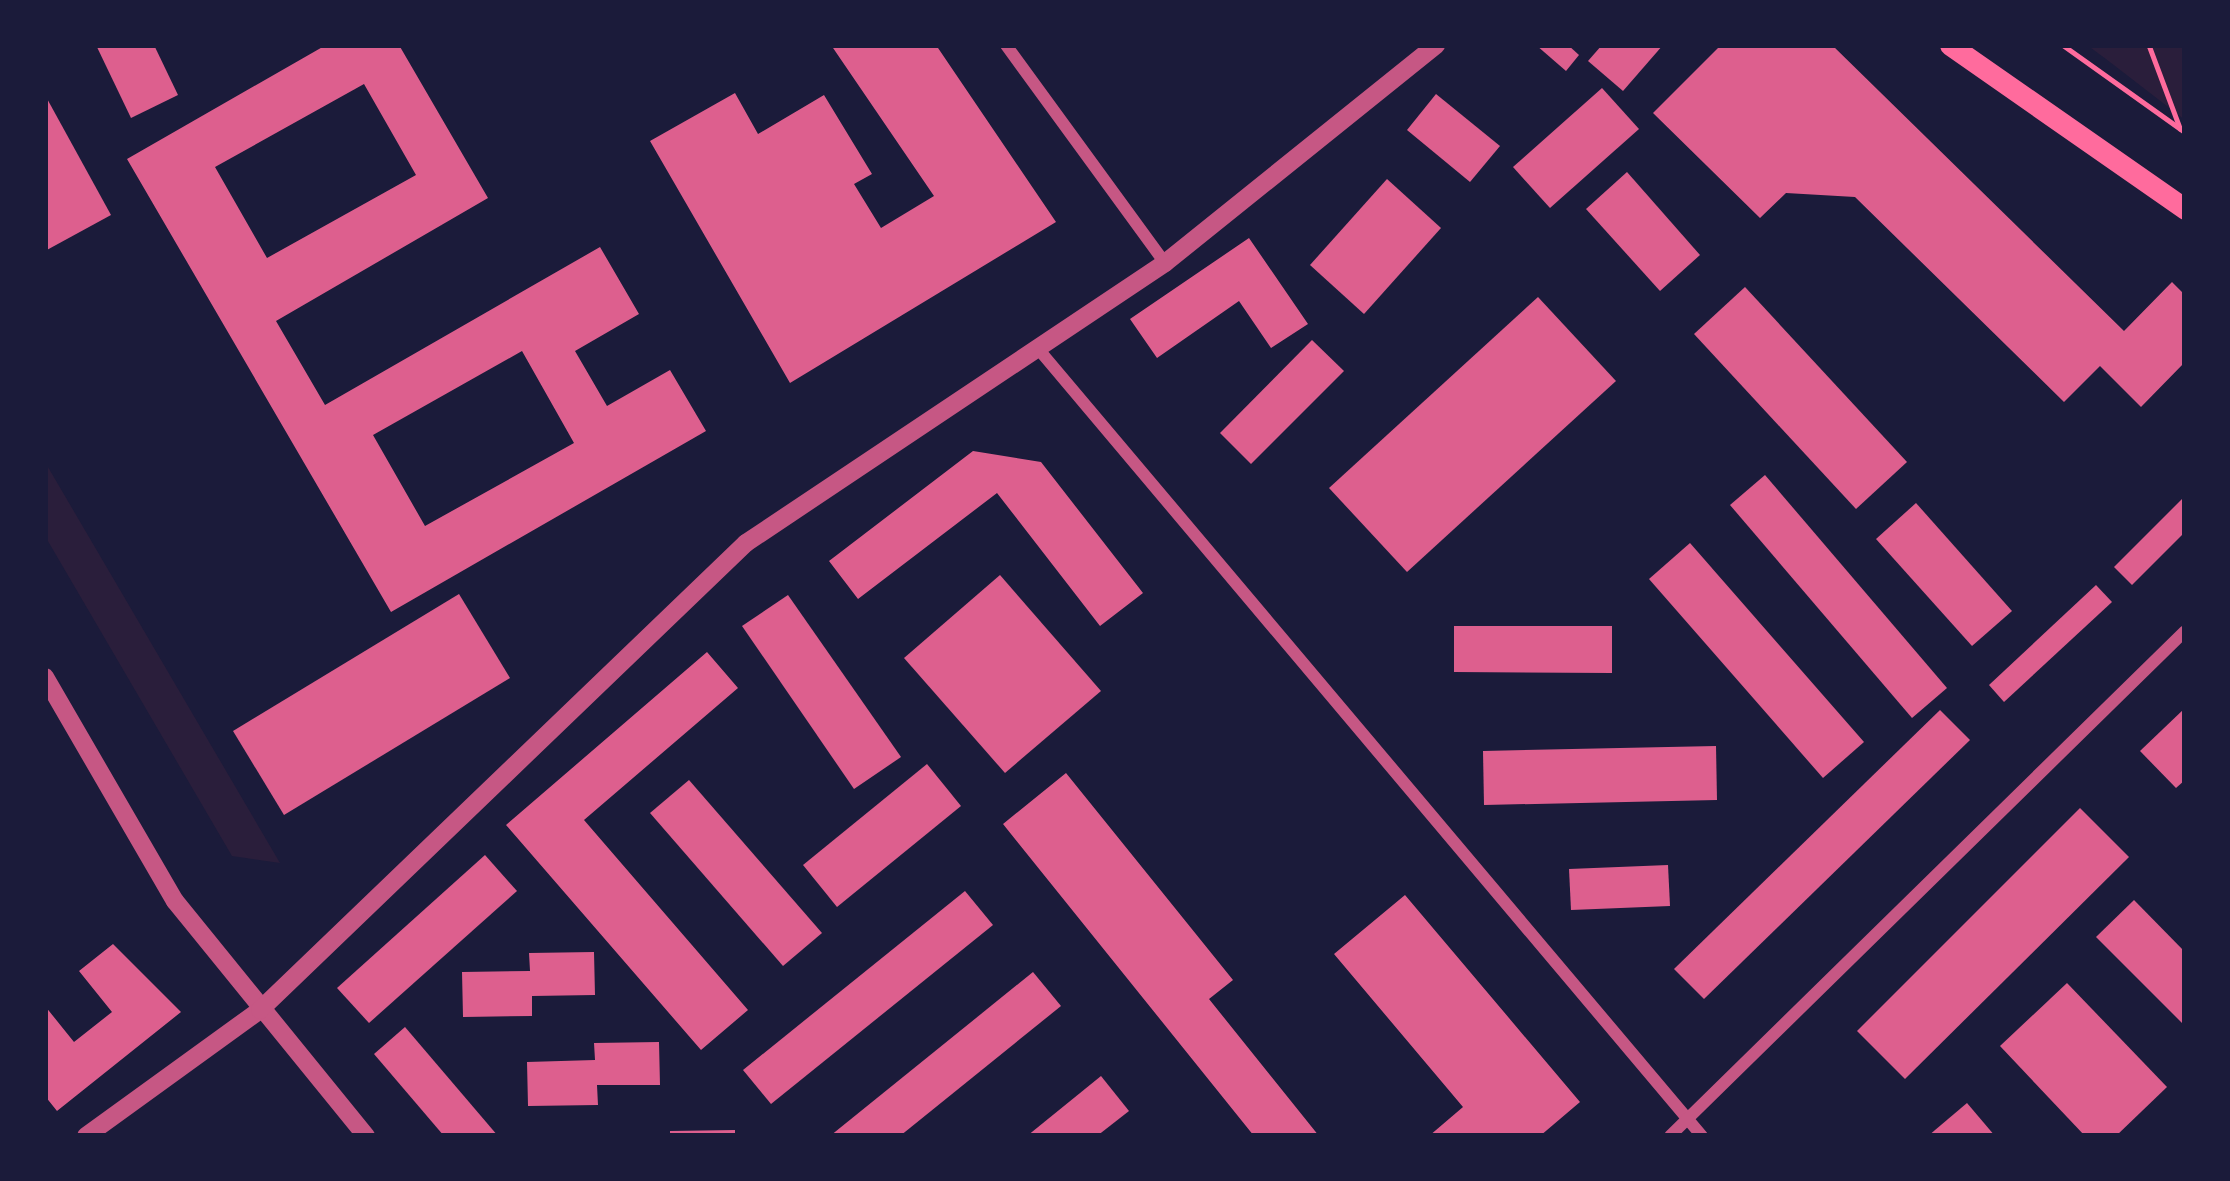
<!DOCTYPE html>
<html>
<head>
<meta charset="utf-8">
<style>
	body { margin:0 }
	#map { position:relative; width:2230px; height:1181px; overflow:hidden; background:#1b1b3a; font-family:"PT Sans",sans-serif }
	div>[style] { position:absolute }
	.green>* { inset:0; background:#2a1e3b }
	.building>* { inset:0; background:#dd5f8e }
	.path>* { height:4.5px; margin:-2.25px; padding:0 2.25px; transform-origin:2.25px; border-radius:2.25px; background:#ff6b9d }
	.minor>* { height:12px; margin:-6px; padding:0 6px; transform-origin:6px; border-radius:6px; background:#c65784 }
	.tertiary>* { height:18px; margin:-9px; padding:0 9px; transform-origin:9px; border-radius:9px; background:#c65784 }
	.secondary>* { height:21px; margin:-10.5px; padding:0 10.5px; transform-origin:10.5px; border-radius:10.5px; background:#ff6b9d }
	span { translate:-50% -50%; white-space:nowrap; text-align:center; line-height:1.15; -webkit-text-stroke:12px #1b1b3a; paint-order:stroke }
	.frame { position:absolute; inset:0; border:48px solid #1b1b3a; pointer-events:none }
</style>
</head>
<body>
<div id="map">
	<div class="green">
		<i style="clip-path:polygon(2087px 45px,2185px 45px,2185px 120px,2106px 59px)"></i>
		<i style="clip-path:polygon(45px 462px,280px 863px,232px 856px,45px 536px)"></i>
	</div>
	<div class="building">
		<i style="clip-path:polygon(96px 45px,154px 45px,178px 95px,131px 118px)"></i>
		<i style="clip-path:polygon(evenodd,326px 45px,399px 45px,488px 198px,276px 321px,325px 405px,600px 247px,639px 314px,575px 351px,607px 406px,670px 370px,706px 431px,391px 612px,127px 159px,326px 45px,364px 84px,416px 175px,267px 258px,215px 167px,364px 84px,326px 45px,522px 351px,574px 443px,425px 526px,373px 435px,522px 351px)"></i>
		<i style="clip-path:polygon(831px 45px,936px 45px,1056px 222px,790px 383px,650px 141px,735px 93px,758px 134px,824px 95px,872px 174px,854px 184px,881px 228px,934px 196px)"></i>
		<i style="clip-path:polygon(1536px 45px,1568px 45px,1579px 55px,1566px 71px)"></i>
		<i style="clip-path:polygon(1602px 45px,1663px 45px,1623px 91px,1588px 61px)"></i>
		<i style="clip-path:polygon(1721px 45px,1832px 45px,2124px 331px,2172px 282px,2185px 295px,2185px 362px,2141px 407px,2100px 366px,2064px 402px,1855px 197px,1786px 193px,1760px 218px,1653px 113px)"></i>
		<i style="clip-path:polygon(1602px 88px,1639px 129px,1550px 208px,1513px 167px)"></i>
		<i style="clip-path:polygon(1436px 94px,1500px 146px,1470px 182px,1407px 130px)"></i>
		<i style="clip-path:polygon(45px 95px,111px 215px,45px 251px)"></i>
		<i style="clip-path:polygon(1627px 172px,1700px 255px,1660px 291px,1586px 209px)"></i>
		<i style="clip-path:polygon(1387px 179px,1441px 228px,1364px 314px,1310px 265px)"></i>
		<i style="clip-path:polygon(1249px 238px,1308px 324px,1271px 348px,1239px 301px,1157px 358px,1130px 319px)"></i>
		<i style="clip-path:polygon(1745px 287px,1907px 462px,1856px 509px,1694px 334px)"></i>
		<i style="clip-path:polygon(1538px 297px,1616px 381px,1407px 572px,1329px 488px)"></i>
		<i style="clip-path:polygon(1312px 340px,1344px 371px,1251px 464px,1220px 433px)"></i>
		<i style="clip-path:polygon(973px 451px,1041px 462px,1143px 593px,1100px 626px,997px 493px,858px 599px,829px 561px)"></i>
		<i style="clip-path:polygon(1765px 475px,1947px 688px,1912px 718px,1730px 505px)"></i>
		<i style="clip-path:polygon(2185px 496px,2185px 532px,2132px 585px,2114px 567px)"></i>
		<i style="clip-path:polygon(1916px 503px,2012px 611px,1972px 646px,1876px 539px)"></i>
		<i style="clip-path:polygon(1690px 543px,1864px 742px,1823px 778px,1649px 579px)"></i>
		<i style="clip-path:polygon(1000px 575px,1101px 691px,1005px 773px,904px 658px)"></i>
		<i style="clip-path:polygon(2096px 585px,2112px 602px,2004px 702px,1989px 685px)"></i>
		<i style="clip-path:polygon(459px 594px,510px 678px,284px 815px,233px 731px)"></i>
		<i style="clip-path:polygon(788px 595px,901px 757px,854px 789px,742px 626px)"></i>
		<i style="clip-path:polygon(1454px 626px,1612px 626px,1612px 673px,1454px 672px)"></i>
		<i style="clip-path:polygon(707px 652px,738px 688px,584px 820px,748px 1010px,701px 1050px,506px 825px)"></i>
		<i style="clip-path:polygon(2185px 708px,2185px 780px,2176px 788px,2140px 751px)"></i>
		<i style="clip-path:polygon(1940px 710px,1970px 740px,1704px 999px,1674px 969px)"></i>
		<i style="clip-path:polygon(1716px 746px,1717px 800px,1484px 805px,1483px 751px)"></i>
		<i style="clip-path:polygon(927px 764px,961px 806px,837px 907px,803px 865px)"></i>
		<i style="clip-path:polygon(1066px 773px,1233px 980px,1209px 999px,1319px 1136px,1254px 1136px,1003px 824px)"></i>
		<i style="clip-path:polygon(689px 780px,822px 933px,783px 966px,650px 813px)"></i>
		<i style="clip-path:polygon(2080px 808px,2129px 857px,1905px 1079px,1857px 1031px)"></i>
		<i style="clip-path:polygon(485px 855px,517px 891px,369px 1023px,337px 988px)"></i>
		<i style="clip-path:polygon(1668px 865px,1670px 906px,1571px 910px,1569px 869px)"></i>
		<i style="clip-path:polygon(965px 891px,993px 925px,771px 1104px,743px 1070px)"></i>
		<i style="clip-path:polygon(1405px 895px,1580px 1102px,1540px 1136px,1429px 1136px,1463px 1107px,1334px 954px)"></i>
		<i style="clip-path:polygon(2134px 900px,2185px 952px,2185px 1026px,2096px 937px)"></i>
		<i style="clip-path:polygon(113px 944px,181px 1012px,57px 1111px,45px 1096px,45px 1006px,74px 1042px,112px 1012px,79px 971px)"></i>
		<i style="clip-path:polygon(594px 952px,595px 995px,532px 996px,532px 1016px,463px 1017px,462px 972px,530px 971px,529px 953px)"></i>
		<i style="clip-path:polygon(1033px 972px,1061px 1006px,900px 1136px,830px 1136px)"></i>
		<i style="clip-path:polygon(2067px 983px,2167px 1087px,2116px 1136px,2085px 1136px,2000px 1046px)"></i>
		<i style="clip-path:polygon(405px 1027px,498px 1136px,444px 1136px,374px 1054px)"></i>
		<i style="clip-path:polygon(659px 1042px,660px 1085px,597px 1085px,598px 1105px,528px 1106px,527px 1062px,595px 1060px,594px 1043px)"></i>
		<i style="clip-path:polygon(1101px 1076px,1129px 1111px,1097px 1136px,1027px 1136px)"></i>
		<i style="clip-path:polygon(1967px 1103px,1995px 1136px,1928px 1136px)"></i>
		<i style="clip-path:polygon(735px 1130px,735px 1136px,670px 1136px,670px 1131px)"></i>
	</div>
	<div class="path">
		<i style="left:2063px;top:45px;width:150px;rotate:35.5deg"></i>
		<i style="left:2149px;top:45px;width:89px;rotate:69.5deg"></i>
	</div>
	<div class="minor">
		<i style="left:1006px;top:45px;width:270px;rotate:53.9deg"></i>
		<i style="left:1040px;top:351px;width:1027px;rotate:49.86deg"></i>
		<i style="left:1670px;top:1136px;width:721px;rotate:-44.44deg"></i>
	</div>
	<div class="tertiary">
		<i style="left:45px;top:677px;width:259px;rotate:59.9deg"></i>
		<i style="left:175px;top:901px;width:303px;rotate:50.9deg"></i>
		<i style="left:86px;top:1136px;width:215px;rotate:-35.9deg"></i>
		<i style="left:260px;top:1010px;width:674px;rotate:-43.86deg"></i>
		<i style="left:746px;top:543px;width:504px;rotate:-33.75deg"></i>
		<i style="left:1165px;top:263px;width:348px;rotate:-38.8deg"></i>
	</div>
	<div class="secondary">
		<i style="left:1950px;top:45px;width:287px;rotate:34.9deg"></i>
	</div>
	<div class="frame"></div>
</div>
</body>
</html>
